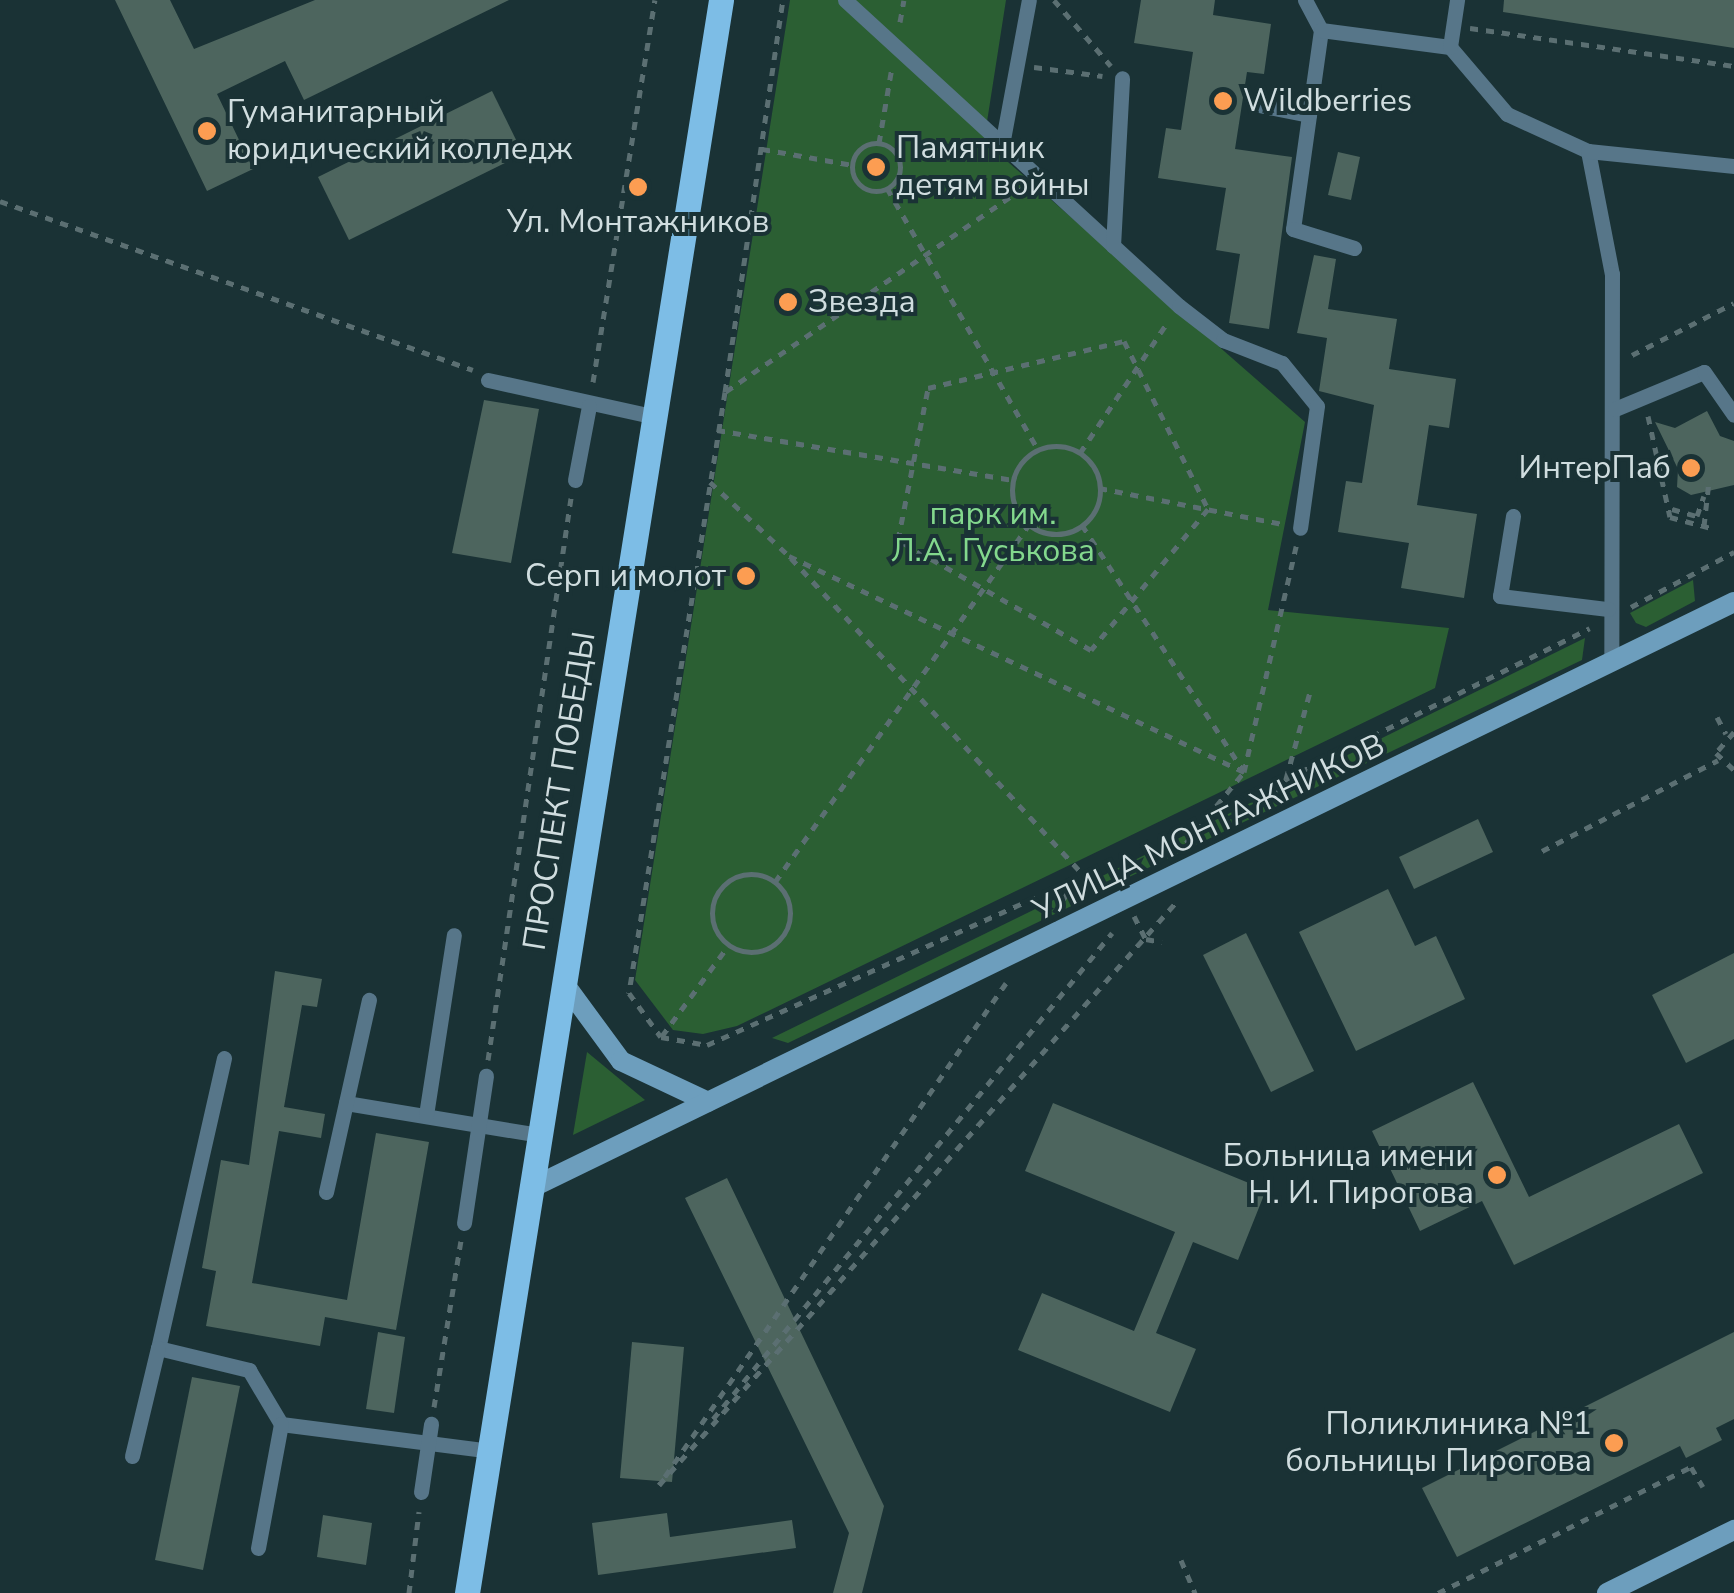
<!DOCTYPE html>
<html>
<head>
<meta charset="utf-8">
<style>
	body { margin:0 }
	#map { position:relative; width:1734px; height:1593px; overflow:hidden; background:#1a3235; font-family:"Nunito Sans",sans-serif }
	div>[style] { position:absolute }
	.green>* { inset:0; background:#2b5f33 }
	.building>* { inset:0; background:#4d655e }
	.path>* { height:5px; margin-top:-2.5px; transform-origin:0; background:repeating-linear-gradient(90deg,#5b6f72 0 8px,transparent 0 16px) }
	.path>.ring { margin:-2.5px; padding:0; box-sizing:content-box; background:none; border:5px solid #5b6f72; border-radius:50% }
	.service>* { height:15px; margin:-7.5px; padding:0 7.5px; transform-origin:7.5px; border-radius:7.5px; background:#577689 }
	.secondary>* { height:20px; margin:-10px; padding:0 10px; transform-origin:10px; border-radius:10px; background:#6d9ebd }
	.primary>* { height:25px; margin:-12.5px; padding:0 12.5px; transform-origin:12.5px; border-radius:12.5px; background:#7dbde6 }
	.dots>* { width:28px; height:28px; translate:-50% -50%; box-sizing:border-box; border:5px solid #1a3235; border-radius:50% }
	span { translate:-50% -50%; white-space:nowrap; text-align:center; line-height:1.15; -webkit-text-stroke:8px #1a3235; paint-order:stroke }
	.poi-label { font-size:32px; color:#d0dddf }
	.left { translate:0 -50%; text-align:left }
	.right { translate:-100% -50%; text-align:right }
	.park-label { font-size:32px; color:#83d88d }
	.street-label { font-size:32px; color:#d0dddf }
</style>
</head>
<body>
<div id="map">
	<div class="green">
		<i style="clip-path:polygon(790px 0,1006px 0,984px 141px,1305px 422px,1268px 610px,1449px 628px,1435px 688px,737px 1026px,703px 1034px,673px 1030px,635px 980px)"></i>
		<i style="clip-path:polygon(1693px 580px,1695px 601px,1646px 627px,1636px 623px,1630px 613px)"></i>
		<i style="clip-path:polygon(1585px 638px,1582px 660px,1102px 890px,1092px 881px)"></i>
		<i style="clip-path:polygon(1078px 888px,1086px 899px,788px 1043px,772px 1038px)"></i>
		<i style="clip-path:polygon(587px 1052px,645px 1100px,573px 1135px)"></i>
	</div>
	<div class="building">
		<i style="clip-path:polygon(115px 0,170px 0,194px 49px,315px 0,509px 0,304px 100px,285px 61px,217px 94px,253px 169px,207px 191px)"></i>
		<i style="clip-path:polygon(1141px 0,1215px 0,1213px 15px,1271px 24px,1264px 74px,1247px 72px,1235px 149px,1292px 157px,1269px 329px,1229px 323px,1240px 254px,1216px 250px,1226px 188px,1158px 178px,1166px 128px,1181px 130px,1193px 52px,1134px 43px)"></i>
		<i style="clip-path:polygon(1504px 0,1734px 0,1734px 48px,1503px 12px)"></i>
		<i style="clip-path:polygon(492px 91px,523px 154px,349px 240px,318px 177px)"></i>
		<i style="clip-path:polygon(1338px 152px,1360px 157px,1351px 200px,1328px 195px)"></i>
		<i style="clip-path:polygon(1314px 255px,1336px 259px,1328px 309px,1397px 319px,1389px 369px,1456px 379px,1449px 428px,1429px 425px,1417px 505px,1477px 514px,1464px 598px,1401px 588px,1409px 543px,1338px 532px,1346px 481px,1362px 483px,1374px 405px,1319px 391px,1327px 338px,1297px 333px)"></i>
		<i style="clip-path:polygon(484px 400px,539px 409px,511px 563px,452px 553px)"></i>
		<i style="clip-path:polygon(1707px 411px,1720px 436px,1734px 441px,1734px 485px,1691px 495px,1677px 487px,1678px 469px,1655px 422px,1675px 428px)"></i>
		<i style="clip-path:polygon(1478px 819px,1493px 852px,1414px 889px,1399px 857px)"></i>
		<i style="clip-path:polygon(1388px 889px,1415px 946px,1436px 936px,1465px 999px,1356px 1051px,1299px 932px)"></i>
		<i style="clip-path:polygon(1246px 933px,1314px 1071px,1271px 1092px,1203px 955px)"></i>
		<i style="clip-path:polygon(1734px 953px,1734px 1039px,1686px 1063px,1652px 995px)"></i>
		<i style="clip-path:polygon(275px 971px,322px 979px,317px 1007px,302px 1005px,284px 1107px,325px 1114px,321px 1138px,279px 1131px,252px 1283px,347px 1300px,376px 1133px,429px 1142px,396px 1330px,325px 1317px,320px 1346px,206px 1326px,216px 1271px,202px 1268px,221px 1160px,249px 1165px)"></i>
		<i style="clip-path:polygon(1473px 1082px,1529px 1197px,1679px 1124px,1703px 1173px,1514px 1265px,1482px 1201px,1420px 1231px,1372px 1131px)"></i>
		<i style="clip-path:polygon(1053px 1103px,1266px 1190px,1238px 1260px,1193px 1242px,1156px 1333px,1196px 1349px,1170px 1412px,1018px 1350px,1042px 1293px,1134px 1331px,1175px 1232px,1025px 1171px)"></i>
		<i style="clip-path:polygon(727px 1178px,884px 1506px,862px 1593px,833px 1593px,849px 1533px,685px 1198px)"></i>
		<i style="clip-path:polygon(378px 1332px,405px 1337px,394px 1413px,366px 1409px)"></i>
		<i style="clip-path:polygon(1734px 1332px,1734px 1419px,1716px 1428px,1722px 1440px,1686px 1458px,1680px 1446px,1457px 1557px,1422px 1488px)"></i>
		<i style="clip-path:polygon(632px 1342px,684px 1347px,672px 1482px,620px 1478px)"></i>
		<i style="clip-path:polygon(192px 1377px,240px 1386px,203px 1570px,155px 1560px)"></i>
		<i style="clip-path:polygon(667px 1513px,670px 1537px,792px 1520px,796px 1548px,598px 1575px,592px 1523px)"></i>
		<i style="clip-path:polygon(323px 1515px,372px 1523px,366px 1565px,317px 1557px)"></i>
	</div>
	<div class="path">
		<i style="left:1054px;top:0;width:87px;rotate:49.2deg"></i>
		<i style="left:900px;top:22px;width:22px;rotate:-80deg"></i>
		<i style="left:1470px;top:28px;width:267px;rotate:8.2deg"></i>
		<i style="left:1034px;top:67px;width:69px;rotate:7.5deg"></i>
		<i style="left:879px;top:143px;width:77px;rotate:-80.3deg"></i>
		<i class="ring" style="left:852px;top:143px;width:43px;height:43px"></i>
		<i style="left:762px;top:149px;width:92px;rotate:10deg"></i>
		<i style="left:887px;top:188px;width:302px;rotate:60deg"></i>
		<i style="left:1023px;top:188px;width:361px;rotate:145.6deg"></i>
		<i style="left:725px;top:392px;width:609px;rotate:99.08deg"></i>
		<i style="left:629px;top:993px;width:54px;rotate:54deg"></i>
		<i style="left:661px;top:1037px;width:47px;rotate:9.9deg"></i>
		<i style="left:707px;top:1045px;width:406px;rotate:-24.2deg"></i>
		<i style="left:1077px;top:879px;width:30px;rotate:124deg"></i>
		<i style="left:0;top:201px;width:502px;rotate:19.66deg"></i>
		<i style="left:1124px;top:341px;width:188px;rotate:63.4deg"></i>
		<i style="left:1208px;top:509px;width:183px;rotate:129.7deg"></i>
		<i style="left:1091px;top:650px;width:222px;rotate:-150.3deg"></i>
		<i style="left:898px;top:540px;width:155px;rotate:-78.8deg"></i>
		<i style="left:928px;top:388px;width:202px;rotate:-13.5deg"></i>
		<i style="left:1632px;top:355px;width:114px;rotate:-27deg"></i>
		<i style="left:593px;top:382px;width:387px;rotate:-80.8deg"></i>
		<i style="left:725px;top:392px;width:396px;rotate:-81.6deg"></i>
		<i style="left:1648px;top:416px;width:103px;rotate:77.7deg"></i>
		<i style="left:1670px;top:517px;width:42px;rotate:15deg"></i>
		<i style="left:717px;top:430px;width:300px;rotate:9.6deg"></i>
		<i class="ring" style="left:1012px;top:446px;width:83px;height:83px"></i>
		<i style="left:1080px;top:453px;width:156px;rotate:-56.2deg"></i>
		<i style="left:710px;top:482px;width:108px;rotate:43.1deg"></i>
		<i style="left:789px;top:556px;width:504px;rotate:25.39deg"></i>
		<i style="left:1099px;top:488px;width:187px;rotate:11.1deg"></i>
		<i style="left:1672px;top:509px;width:26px;rotate:16deg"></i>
		<i style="left:1697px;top:516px;width:21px;rotate:-71deg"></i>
		<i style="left:1082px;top:525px;width:292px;rotate:56.7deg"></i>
		<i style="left:1704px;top:526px;width:45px;rotate:-83.7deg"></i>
		<i style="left:791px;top:558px;width:449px;rotate:47.3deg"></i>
		<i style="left:1631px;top:607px;width:117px;rotate:-28.1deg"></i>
		<i style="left:1717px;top:717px;width:19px;rotate:62deg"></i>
		<i style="left:1734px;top:732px;width:28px;rotate:131deg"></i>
		<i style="left:1716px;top:753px;width:25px;rotate:43deg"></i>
		<i style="left:1286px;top:779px;width:90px;rotate:-74.6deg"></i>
		<i style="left:1263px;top:804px;width:34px;rotate:-47deg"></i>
		<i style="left:1286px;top:779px;width:339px;rotate:-26.4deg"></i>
		<i style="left:1186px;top:843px;width:92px;rotate:-50.8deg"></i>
		<i style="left:1244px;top:772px;width:232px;rotate:-77deg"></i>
		<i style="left:1542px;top:851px;width:198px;rotate:-27.3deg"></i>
		<i class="ring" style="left:712px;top:874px;width:73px;height:73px"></i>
		<i style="left:775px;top:882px;width:438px;rotate:-54.6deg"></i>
		<i style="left:1134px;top:916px;width:25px;rotate:63deg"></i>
		<i style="left:1146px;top:939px;width:16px;rotate:11deg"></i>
		<i style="left:1006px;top:983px;width:610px;rotate:124.65deg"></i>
		<i style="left:659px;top:1485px;width:783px;rotate:-48.42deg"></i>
		<i style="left:662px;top:1036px;width:112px;rotate:-53.7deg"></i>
		<i style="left:488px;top:1060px;width:568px;rotate:-81.6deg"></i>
		<i style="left:434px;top:1407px;width:168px;rotate:-80.8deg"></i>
		<i style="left:713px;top:1419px;width:629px;rotate:-50.61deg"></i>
		<i style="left:1181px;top:1560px;width:36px;rotate:67deg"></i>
		<i style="left:409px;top:1593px;width:82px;rotate:-83deg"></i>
		<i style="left:1438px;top:1593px;width:283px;rotate:-26.5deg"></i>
		<i style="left:1691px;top:1467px;width:23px;rotate:59deg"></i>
	</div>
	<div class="service">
		<i style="left:845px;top:0;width:453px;rotate:42.5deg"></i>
		<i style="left:1179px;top:306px;width:56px;rotate:37.7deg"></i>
		<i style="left:1223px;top:340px;width:63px;rotate:21.3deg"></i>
		<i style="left:1282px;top:363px;width:55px;rotate:50.9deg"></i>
		<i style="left:1317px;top:406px;width:123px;rotate:97.9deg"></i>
		<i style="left:1305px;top:0;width:34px;rotate:62deg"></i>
		<i style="left:1321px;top:30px;width:201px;rotate:98deg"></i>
		<i style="left:1293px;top:229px;width:64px;rotate:17.3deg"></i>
		<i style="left:1321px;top:30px;width:130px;rotate:7.5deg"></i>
		<i style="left:1450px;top:47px;width:88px;rotate:49.6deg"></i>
		<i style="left:1507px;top:114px;width:89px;rotate:24.6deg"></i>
		<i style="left:1588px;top:151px;width:125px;rotate:79deg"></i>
		<i style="left:1612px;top:274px;width:388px;rotate:90.1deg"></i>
		<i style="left:1450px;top:47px;width:48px;rotate:-81.5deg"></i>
		<i style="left:1254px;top:104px;width:56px;rotate:11.3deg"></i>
		<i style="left:1002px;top:145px;width:147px;rotate:-79.5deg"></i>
		<i style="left:1588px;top:151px;width:147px;rotate:5.9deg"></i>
		<i style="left:1113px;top:246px;width:168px;rotate:-86.9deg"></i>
		<i style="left:488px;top:380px;width:168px;rotate:12.4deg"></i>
		<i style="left:1615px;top:409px;width:96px;rotate:-22.6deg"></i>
		<i style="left:1704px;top:372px;width:52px;rotate:55.1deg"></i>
		<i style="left:575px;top:480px;width:75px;rotate:-79.3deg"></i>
		<i style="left:1513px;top:516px;width:81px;rotate:99.2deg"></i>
		<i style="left:1500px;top:596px;width:109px;rotate:6.9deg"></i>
		<i style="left:224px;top:1058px;width:297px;rotate:102.8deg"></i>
		<i style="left:158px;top:1348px;width:94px;rotate:13.6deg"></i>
		<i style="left:249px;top:1370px;width:63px;rotate:59.3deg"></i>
		<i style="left:281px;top:1424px;width:213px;rotate:7.3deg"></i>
		<i style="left:346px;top:1103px;width:197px;rotate:9.4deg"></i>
		<i style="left:426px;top:1115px;width:182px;rotate:-81.2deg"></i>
		<i style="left:326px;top:1192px;width:197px;rotate:-77.4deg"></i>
		<i style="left:464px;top:1223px;width:149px;rotate:-81.5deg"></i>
		<i style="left:132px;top:1456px;width:111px;rotate:-76.5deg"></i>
		<i style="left:421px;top:1492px;width:69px;rotate:-81.6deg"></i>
		<i style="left:258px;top:1548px;width:126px;rotate:-79.5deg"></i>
	</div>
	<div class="secondary">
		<i style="left:563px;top:982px;width:98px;rotate:53.7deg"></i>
		<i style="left:621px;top:1061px;width:96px;rotate:25.2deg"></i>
		<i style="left:531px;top:1188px;width:1338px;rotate:-25.97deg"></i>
		<i style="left:1607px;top:1593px;width:142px;rotate:-26.4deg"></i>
	</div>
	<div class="primary">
		<i style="left:467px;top:1593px;width:1613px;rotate:-80.94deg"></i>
	</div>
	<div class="dots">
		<i style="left:1223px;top:101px;background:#fc9d52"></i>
		<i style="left:207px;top:131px;background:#fc9d52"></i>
		<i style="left:876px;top:167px;background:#fc9d52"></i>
		<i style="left:638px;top:187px;background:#fc9d52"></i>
		<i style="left:788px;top:302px;background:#fc9d52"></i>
		<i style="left:1691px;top:468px;background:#fc9d52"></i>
		<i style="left:746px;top:576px;background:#fc9d52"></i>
		<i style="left:1497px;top:1175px;background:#fc9d52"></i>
		<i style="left:1614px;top:1443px;background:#fc9d52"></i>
	</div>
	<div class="poi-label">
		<span class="left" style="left:1243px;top:101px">Wildberries</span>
		<span class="left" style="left:227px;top:131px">Гуманитарный<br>юридический колледж</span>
		<span class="left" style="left:896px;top:167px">Памятник<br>детям войны</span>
		<span style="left:638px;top:222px">Ул. Монтажников</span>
		<span class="left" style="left:808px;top:302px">Звезда</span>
		<span class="right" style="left:1671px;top:468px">ИнтерПаб</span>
		<span class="right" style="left:726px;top:576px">Серп и молот</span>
		<span class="right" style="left:1474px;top:1175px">Больница имени<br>Н. И. Пирогова</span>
		<span class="right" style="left:1592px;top:1443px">Поликлиника №1<br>больницы Пирогова</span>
	</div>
	<div class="park-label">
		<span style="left:993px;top:533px">парк им.<br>Л.А. Гуськова</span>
	</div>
	<div class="street-label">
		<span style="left:560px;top:791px;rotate:-81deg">ПРОСПЕКТ ПОБЕДЫ</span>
		<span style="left:1209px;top:828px;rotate:-26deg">УЛИЦА МОНТАЖНИКОВ</span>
	</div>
</div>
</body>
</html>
